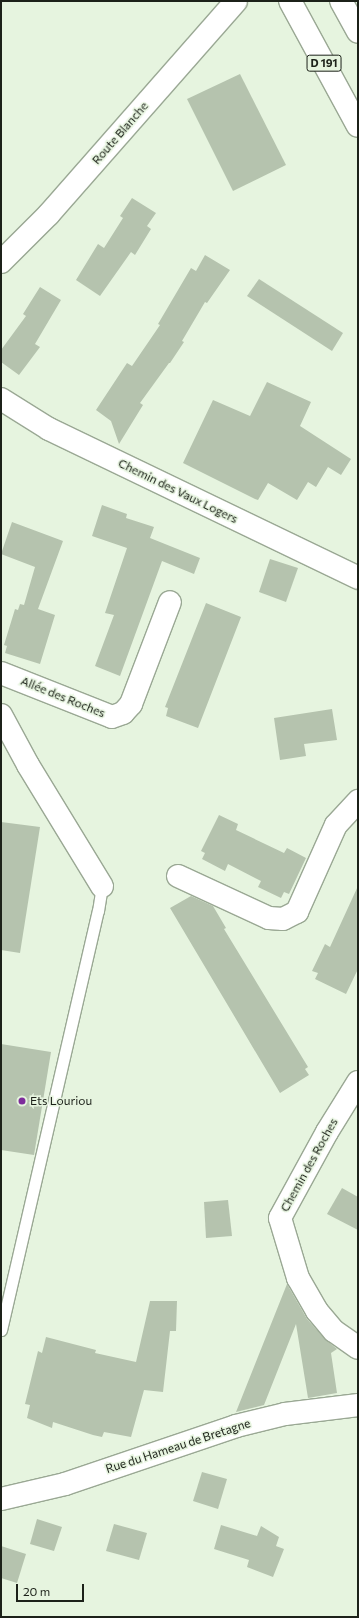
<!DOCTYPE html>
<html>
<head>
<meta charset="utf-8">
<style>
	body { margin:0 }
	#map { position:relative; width:359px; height:1618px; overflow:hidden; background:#e6f4df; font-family:Commissioner,sans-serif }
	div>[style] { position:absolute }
	.building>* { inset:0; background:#b5c3ae }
	.roads { filter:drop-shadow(1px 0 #9aa894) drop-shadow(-1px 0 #9aa894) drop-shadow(0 1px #9aa894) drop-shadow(0 -1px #9aa894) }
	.service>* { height:11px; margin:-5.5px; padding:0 5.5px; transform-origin:5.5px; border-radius:5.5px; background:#fff }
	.minor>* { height:22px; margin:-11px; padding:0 11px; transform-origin:11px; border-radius:11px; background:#fff }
	.secondary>* { height:22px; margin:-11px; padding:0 11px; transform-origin:11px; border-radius:11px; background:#fff }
	.primary>* { height:22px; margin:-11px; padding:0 11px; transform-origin:11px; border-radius:11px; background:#fff }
	.dots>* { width:11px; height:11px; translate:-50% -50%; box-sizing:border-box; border:2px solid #e6f4df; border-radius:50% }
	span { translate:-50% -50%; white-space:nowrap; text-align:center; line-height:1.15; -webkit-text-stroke:3px #e6f4df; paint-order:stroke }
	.shield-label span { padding:1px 3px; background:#e6f4df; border:1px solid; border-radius:3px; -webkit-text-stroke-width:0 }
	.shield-label { font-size:11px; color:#1c2119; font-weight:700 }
	.street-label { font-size:12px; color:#1c2119 }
	.poi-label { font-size:12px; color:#1c2119 }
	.left { translate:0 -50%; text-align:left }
	.frame { position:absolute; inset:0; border:2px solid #1c2119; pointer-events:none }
	.scale { position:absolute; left:16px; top:1584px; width:68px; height:18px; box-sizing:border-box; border:2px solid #1c2119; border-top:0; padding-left:5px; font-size:12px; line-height:14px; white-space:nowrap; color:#1c2119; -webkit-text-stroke:3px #e6f4df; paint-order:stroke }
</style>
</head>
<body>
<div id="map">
	<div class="building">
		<i style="clip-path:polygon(240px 74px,286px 165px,233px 191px,187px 99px)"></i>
		<i style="clip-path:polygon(132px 198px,156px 213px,147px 226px,151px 229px,135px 255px,131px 252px,100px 296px,76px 280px,98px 244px,104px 248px,123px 218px,120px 216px)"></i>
		<i style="clip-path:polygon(205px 255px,230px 270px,207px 303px,205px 302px,182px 341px,184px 342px,170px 363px,169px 363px,140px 403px,143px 405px,119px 444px,111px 421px,96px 410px,127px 363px,132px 366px,160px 325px,158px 324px,191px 268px,196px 271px)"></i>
		<i style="clip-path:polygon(259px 279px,343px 333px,332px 351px,247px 296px)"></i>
		<i style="clip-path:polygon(40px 287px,61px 300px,35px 344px,40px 347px,19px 375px,1px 362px,1px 350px,26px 316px,23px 314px)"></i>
		<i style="clip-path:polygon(267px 382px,311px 402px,300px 426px,351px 459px,341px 475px,328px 467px,316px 487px,308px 482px,297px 500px,268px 483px,258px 500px,255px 499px,183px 463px,213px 400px,250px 416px)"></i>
		<i style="clip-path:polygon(102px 505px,127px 514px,126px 518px,154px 527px,150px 538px,200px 558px,194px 574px,162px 561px,120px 676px,95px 666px,114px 615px,105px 613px,127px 548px,92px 536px)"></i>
		<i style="clip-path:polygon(12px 522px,63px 541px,38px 609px,55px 615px,40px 664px,5px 653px,7px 646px,4px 645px,15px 609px,18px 610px,20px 604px,24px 605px,35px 567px,1px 554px)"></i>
		<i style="clip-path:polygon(270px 559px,298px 568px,286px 602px,259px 592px)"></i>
		<i style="clip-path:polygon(206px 603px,241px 617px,198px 728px,166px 716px,168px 708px,165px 707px)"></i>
		<i style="clip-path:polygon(332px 709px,337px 740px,304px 744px,306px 756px,280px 760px,274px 718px)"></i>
		<i style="clip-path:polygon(219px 815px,238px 824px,236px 830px,284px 853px,287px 848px,306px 858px,289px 894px,284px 892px,281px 898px,258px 887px,261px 881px,228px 864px,225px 871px,202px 859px,205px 853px,201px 851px)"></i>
		<i style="clip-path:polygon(1px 822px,40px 827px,20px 953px,1px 950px)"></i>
		<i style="clip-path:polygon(358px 886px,358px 969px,346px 994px,315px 979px,318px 973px,312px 971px,325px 944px,330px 947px)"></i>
		<i style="clip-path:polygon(191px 896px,213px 906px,226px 928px,224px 929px,308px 1067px,305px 1069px,309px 1075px,280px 1093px,170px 908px)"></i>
		<i style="clip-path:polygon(1px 1044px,51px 1052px,34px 1155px,1px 1150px)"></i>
		<i style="clip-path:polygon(342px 1188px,358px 1197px,358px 1230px,327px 1214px)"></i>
		<i style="clip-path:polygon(228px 1200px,232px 1236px,206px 1238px,204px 1202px)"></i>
		<i style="clip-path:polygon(287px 1284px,307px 1319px,325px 1339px,337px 1349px,331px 1353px,337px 1393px,308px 1398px,296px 1324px,264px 1405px,236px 1412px)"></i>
		<i style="clip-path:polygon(150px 1301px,177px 1301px,176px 1331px,170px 1331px,163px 1392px,144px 1390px,131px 1437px,104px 1432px,102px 1437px,93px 1435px,53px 1422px,52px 1428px,27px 1418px,30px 1405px,25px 1404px,38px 1351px,42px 1353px,46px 1337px,96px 1350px,95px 1353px,136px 1362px)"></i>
		<i style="clip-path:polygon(202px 1472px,227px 1479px,218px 1509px,193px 1501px)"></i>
		<i style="clip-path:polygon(37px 1519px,62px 1527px,54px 1551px,30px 1544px)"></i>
		<i style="clip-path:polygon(114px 1524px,147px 1533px,139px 1560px,106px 1551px)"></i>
		<i style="clip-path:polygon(221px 1525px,257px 1536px,261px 1526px,279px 1537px,276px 1546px,284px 1549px,273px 1577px,247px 1567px,249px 1560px,214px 1549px)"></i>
		<i style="clip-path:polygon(1px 1546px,26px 1554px,17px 1583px,1px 1578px)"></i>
	</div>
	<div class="roads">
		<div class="service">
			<i style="left:1px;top:1330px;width:430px;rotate:-77deg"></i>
			<i style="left:98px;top:911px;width:25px;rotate:-81deg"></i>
		</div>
		<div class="minor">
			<i style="left:341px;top:1px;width:35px;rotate:61deg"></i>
			<i style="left:1px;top:262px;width:68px;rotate:-45deg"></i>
			<i style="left:49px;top:214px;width:283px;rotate:-48.7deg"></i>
			<i style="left:1px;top:399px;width:57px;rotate:32deg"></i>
			<i style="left:49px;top:429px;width:343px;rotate:25.7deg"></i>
			<i style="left:1px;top:673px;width:119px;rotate:21.6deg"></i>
			<i style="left:112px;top:717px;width:12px;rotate:-20deg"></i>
			<i style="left:123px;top:713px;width:12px;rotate:-48deg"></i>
			<i style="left:131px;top:704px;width:109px;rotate:-69.1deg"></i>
			<i style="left:1px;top:715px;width:57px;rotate:61.6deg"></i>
			<i style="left:28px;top:765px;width:142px;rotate:58.6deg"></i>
			<i style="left:178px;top:876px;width:100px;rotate:24.8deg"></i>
			<i style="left:269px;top:918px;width:14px;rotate:4deg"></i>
			<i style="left:283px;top:919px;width:16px;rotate:-27deg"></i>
			<i style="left:297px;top:912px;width:95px;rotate:-65.9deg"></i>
			<i style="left:336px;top:825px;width:33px;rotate:-47deg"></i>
			<i style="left:358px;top:1082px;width:59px;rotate:121.8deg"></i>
			<i style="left:327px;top:1132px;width:98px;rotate:118.7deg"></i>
			<i style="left:280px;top:1218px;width:63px;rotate:73.3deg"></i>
			<i style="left:298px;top:1278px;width:38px;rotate:60deg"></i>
			<i style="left:317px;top:1311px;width:26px;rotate:50deg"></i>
			<i style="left:334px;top:1331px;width:29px;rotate:35deg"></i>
		</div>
		<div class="secondary">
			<i style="left:1px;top:1499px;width:66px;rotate:-13.2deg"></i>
			<i style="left:65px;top:1484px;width:181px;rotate:-18.7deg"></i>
			<i style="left:236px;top:1426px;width:50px;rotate:-13.8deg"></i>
			<i style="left:285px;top:1414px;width:74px;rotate:-7deg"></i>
		</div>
		<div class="primary">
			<i style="left:290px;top:1px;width:142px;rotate:61.5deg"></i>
		</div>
	</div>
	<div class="dots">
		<i style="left:22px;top:1101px;background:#7e2c9c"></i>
	</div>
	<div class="shield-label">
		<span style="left:324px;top:63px">D 191</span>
	</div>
	<div class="street-label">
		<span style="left:120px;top:133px;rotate:-49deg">Route Blanche</span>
		<span style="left:178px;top:491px;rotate:26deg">Chemin des Vaux Logers</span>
		<span style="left:63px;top:697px;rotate:22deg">Allée des Roches</span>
		<span style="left:309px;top:1165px;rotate:-61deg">Chemin des Roches</span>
		<span style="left:178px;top:1446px;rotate:-18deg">Rue du Hameau de Bretagne</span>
	</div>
	<div class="poi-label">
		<span class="left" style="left:30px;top:1101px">Ets Louriou</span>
	</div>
	<div class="frame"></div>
	<div class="scale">20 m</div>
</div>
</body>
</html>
